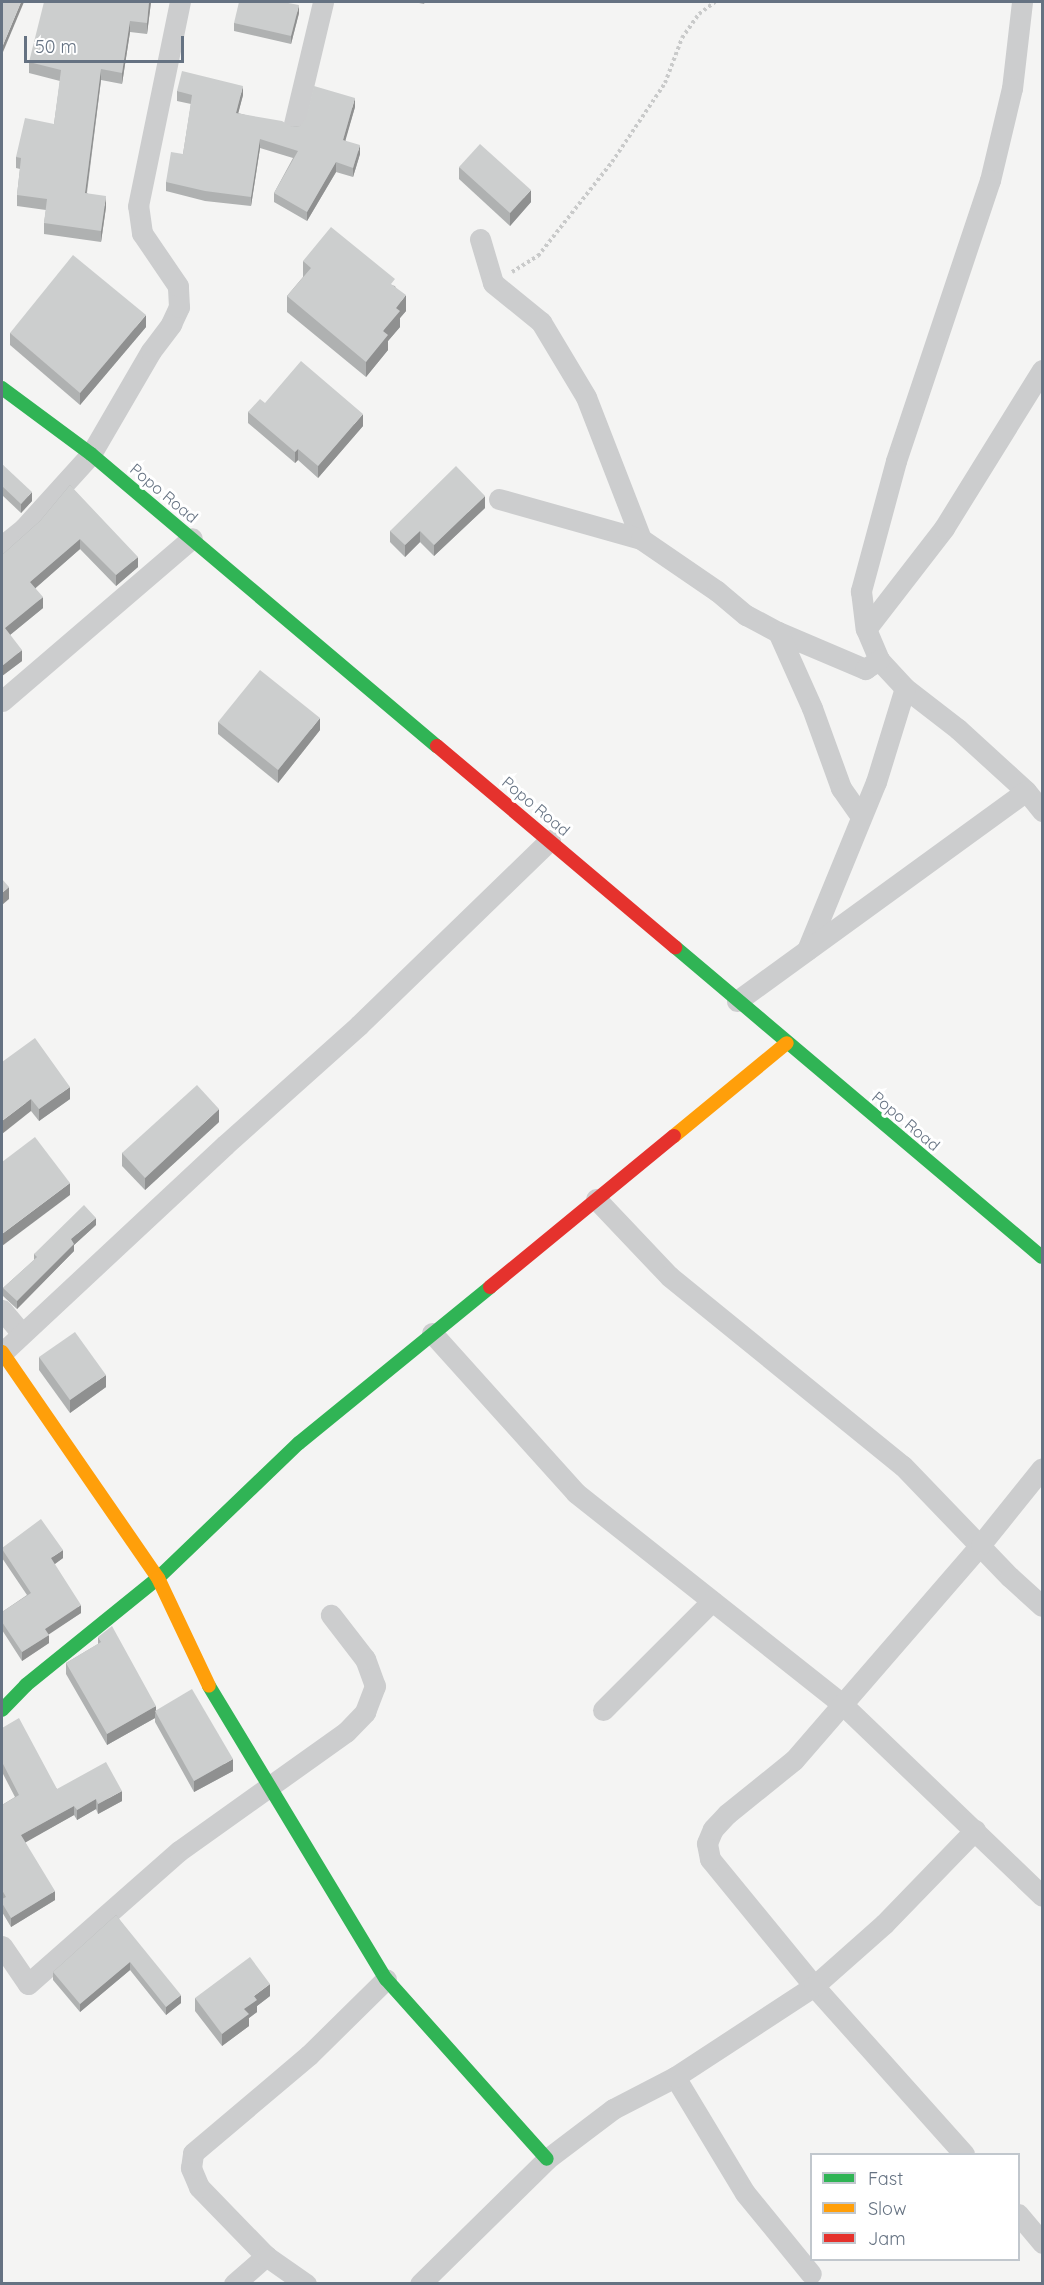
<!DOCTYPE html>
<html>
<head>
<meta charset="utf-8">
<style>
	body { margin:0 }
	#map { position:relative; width:1044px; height:2285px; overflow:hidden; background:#f4f4f3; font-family:Quicksand,sans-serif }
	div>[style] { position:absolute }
	.path>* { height:4px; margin-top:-2px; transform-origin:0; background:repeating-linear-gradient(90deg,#c9caca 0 3px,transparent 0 6px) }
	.street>* { height:21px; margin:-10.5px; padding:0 10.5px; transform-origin:10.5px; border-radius:10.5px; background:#cccdce }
	.fast>* { height:14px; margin:-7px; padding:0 7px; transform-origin:7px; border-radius:7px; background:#30b455 }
	.slow>* { height:14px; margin:-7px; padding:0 7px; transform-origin:7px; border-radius:7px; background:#ff9f0a }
	.jam>* { height:14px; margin:-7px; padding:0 7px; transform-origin:7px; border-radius:7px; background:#e5322d }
	.wall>* { inset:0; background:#afb1b1 }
	.shaded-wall>* { inset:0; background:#8f9090 }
	.building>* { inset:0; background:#cccece }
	span { translate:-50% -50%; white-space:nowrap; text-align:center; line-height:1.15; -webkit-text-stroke:6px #fff; paint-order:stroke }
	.street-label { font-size:16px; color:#657282 }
	.frame { position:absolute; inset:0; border:3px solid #657282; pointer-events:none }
	.legend { position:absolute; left:810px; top:2153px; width:210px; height:108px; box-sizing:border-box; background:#fff; border:2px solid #c1c7cd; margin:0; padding:8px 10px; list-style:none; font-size:18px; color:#657282 }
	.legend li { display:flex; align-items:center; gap:12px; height:30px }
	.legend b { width:30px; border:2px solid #c1c7cd }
	.scale { position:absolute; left:24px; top:36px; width:160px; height:27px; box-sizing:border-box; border:3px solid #657282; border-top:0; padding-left:8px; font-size:18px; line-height:21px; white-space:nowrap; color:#657282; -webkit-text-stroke:4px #fff; paint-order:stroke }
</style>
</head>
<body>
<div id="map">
	<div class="path">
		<i style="left:512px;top:272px;width:31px;rotate:-32deg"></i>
		<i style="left:538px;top:256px;width:120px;rotate:-51.8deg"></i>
		<i style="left:612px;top:162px;width:95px;rotate:-56.1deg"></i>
		<i style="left:665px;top:83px;width:48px;rotate:-69.3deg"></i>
		<i style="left:682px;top:38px;width:29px;rotate:-55deg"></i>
		<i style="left:699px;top:14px;width:20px;rotate:-37deg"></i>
	</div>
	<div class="street">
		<i style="left:1022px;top:2px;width:87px;rotate:96.6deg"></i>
		<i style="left:1012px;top:88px;width:95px;rotate:103.4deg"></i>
		<i style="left:990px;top:180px;width:296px;rotate:108.5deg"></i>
		<i style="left:896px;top:461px;width:135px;rotate:105.1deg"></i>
		<i style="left:861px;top:591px;width:38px;rotate:83deg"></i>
		<i style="left:866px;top:629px;width:34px;rotate:67deg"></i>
		<i style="left:879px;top:660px;width:38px;rotate:47deg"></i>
		<i style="left:905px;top:688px;width:67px;rotate:37.7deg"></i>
		<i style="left:958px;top:729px;width:92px;rotate:42.4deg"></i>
		<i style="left:1026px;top:791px;width:26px;rotate:51deg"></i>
		<i style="left:294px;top:124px;width:125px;rotate:-76.6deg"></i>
		<i style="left:480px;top:239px;width:46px;rotate:73.5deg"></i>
		<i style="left:493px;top:283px;width:62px;rotate:39.1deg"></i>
		<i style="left:541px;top:322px;width:87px;rotate:59deg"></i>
		<i style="left:586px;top:397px;width:152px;rotate:68.8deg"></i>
		<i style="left:499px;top:499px;width:148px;rotate:15.7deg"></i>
		<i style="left:641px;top:539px;width:92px;rotate:34.4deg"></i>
		<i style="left:717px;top:591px;width:38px;rotate:40deg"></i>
		<i style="left:746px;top:615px;width:36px;rotate:28deg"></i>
		<i style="left:778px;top:632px;width:95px;rotate:23deg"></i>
		<i style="left:865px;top:669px;width:17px;rotate:-33deg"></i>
		<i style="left:2px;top:546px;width:28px;rotate:-39deg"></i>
		<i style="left:24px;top:528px;width:100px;rotate:-47.8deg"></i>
		<i style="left:91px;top:454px;width:119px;rotate:-59.8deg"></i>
		<i style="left:151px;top:351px;width:34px;rotate:-53deg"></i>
		<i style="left:171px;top:324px;width:19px;rotate:-65deg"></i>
		<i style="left:179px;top:307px;width:21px;rotate:-93deg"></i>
		<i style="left:178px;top:286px;width:64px;rotate:-124.2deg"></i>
		<i style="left:142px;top:233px;width:27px;rotate:-98deg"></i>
		<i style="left:138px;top:206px;width:208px;rotate:-78.4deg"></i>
		<i style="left:866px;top:629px;width:128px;rotate:-52.3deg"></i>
		<i style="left:944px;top:528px;width:186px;rotate:-58.2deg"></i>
		<i style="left:778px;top:632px;width:83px;rotate:65.9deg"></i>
		<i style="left:812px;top:708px;width:85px;rotate:70.1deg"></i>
		<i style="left:841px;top:788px;width:33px;rotate:55deg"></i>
		<i style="left:2px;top:701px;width:250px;rotate:-40.6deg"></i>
		<i style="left:807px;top:950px;width:182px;rotate:-67.7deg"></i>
		<i style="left:876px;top:782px;width:98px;rotate:-72.9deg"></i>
		<i style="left:737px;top:1001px;width:357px;rotate:-36deg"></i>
		<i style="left:596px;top:1199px;width:106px;rotate:46.5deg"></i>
		<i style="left:669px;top:1276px;width:301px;rotate:39.1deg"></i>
		<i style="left:903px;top:1466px;width:154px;rotate:46.1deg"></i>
		<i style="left:1010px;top:1577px;width:43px;rotate:42.2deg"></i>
		<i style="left:2px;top:1310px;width:30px;rotate:50deg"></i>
		<i style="left:432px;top:1333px;width:215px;rotate:48deg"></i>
		<i style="left:576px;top:1493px;width:340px;rotate:38.4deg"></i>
		<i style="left:842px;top:1704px;width:277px;rotate:43.8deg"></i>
		<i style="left:2px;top:1353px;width:305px;rotate:-43deg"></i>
		<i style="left:225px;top:1145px;width:180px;rotate:-41.8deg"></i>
		<i style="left:359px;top:1025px;width:266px;rotate:-44.1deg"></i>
		<i style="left:603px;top:1710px;width:154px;rotate:-45deg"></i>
		<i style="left:2px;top:1946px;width:46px;rotate:55.6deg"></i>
		<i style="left:28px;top:1984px;width:201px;rotate:-41.4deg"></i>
		<i style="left:179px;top:1851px;width:205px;rotate:-35.5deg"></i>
		<i style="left:346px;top:1732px;width:28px;rotate:-46deg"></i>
		<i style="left:365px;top:1712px;width:28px;rotate:-69deg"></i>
		<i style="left:375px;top:1686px;width:29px;rotate:-110deg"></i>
		<i style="left:365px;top:1659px;width:56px;rotate:-127.7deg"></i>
		<i style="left:675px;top:2077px;width:135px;rotate:58.9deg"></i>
		<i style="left:745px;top:2193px;width:104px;rotate:50.8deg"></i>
		<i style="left:964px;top:2154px;width:225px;rotate:-131.8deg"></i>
		<i style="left:814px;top:1986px;width:164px;rotate:-129.3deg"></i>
		<i style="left:710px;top:1859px;width:16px;rotate:-101deg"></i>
		<i style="left:707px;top:1843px;width:15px;rotate:-67deg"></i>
		<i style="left:713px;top:1829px;width:21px;rotate:-47deg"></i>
		<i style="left:727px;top:1814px;width:86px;rotate:-38.9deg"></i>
		<i style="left:794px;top:1760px;width:286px;rotate:-49.1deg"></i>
		<i style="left:981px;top:1544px;width:97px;rotate:-51.2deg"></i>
		<i style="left:1018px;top:2214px;width:38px;rotate:50deg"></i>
		<i style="left:266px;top:2256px;width:96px;rotate:-134.2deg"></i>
		<i style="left:199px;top:2187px;width:21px;rotate:-113deg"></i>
		<i style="left:191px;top:2168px;width:15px;rotate:-82deg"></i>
		<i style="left:193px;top:2153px;width:152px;rotate:-40.2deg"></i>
		<i style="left:309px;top:2055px;width:108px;rotate:-44.6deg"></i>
		<i style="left:234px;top:2284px;width:43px;rotate:-41.2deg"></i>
		<i style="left:266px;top:2256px;width:49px;rotate:35deg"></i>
		<i style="left:420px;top:2284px;width:178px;rotate:-44.5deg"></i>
		<i style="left:547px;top:2159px;width:83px;rotate:-37.1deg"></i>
		<i style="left:613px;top:2109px;width:70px;rotate:-27.3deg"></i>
		<i style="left:675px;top:2077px;width:166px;rotate:-33.2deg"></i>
		<i style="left:814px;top:1986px;width:94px;rotate:-41.5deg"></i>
		<i style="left:884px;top:1924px;width:131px;rotate:-45.9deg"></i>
	</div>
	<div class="fast">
		<i style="left:2px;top:388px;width:111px;rotate:36.6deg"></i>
		<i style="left:91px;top:454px;width:453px;rotate:40.2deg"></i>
		<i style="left:675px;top:947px;width:480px;rotate:40.2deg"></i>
		<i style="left:209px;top:1686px;width:342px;rotate:58.9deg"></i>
		<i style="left:386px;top:1979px;width:241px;rotate:48.2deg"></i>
		<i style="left:2px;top:1710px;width:35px;rotate:-46deg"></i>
		<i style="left:26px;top:1685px;width:170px;rotate:-39deg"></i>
		<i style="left:158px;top:1578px;width:195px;rotate:-43.8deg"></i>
		<i style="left:299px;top:1443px;width:247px;rotate:-39.2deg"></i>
	</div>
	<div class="slow">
		<i style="left:674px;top:1136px;width:146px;rotate:-39.5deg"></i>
		<i style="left:2px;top:1352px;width:275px;rotate:55.4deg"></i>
		<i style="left:158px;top:1578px;width:119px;rotate:64.7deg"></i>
	</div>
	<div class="jam">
		<i style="left:437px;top:746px;width:312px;rotate:40.2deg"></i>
		<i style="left:490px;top:1287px;width:238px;rotate:-39.4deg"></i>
	</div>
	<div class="wall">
		<i style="clip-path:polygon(151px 2px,147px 34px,130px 32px,122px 84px,101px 80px,87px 193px,106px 207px,101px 242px,44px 234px,44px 223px,46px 210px,17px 206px,17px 195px,20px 169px,16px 168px,16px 157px,54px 124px,60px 81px,29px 73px,29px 62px)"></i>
		<i style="clip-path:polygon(414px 2px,425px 2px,424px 4px)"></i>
		<i style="clip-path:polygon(299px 13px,291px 44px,234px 31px,234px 23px)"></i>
		<i style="clip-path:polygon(177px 91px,243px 95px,238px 113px,292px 127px,300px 126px,355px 107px,345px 140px,360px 154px,353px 177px,336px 172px,307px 221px,274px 202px,274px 193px,293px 158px,260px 148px,251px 206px,205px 201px,166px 191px,166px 182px,183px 154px,191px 104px,177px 101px)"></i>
		<i style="clip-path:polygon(459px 167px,531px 202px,510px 226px,459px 179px)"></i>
		<i style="clip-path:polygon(303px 261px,395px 286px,406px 311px,400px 318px,400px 327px,388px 341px,388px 350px,366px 377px,287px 312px,287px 296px,303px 277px)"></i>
		<i style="clip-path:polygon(146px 327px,80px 405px,10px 345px,10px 333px)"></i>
		<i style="clip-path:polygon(265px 403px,363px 426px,318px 478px,298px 460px,295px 463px,248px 423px,248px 412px)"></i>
		<i style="clip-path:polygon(2px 464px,32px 501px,21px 513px,2px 495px)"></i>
		<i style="clip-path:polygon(70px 485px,138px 567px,116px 586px,80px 549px,35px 588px,43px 608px,10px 635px,22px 661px,2px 676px,2px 555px,40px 521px)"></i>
		<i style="clip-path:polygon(485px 508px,434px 556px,420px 542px,405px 557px,390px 542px,390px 531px)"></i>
		<i style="clip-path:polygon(218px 722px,320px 730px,278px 783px,218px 734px)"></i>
		<i style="clip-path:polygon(2px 1062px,70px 1099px,39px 1121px,31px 1111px)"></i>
		<i style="clip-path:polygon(219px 1122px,145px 1190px,122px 1166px,122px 1153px)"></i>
		<i style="clip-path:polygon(96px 1225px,74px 1245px,74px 1251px,17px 1309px,3px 1296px,3px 1288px,34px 1260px,34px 1254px)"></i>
		<i style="clip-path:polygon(39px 1357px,106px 1387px,70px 1413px,39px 1370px)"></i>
		<i style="clip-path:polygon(2px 1548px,63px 1558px,54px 1564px,81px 1613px,48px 1634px,49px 1643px,22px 1661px,2px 1630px,2px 1612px,27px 1595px,2px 1558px)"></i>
		<i style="clip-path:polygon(98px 1637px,156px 1710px,233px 1771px,194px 1792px,155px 1722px,155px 1718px,107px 1745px,66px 1674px,66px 1663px,98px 1644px)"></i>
		<i style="clip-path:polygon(2px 1728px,57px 1789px,122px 1801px,98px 1814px,96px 1809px,77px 1820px,74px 1815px,25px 1842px,55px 1900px,11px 1927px,2px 1912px,2px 1805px,15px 1797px,2px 1772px)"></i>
		<i style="clip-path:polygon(116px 1915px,181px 2003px,166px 2015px,130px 1970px,80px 2012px,53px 1980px,53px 1972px)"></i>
		<i style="clip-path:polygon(270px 1996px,257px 2006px,257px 2012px,249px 2018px,249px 2026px,222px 2046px,195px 2011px,195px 1998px)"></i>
	</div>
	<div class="shaded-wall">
		<i style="clip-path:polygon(21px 2px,24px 2px,3px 52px,3px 45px)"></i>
		<i style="clip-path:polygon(149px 2px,151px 2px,147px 34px,147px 23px)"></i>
		<i style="clip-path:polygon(299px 5px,299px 13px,291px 44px,291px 36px)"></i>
		<i style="clip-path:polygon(130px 21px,130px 32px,122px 84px,122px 73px)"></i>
		<i style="clip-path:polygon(101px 69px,101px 80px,85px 204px,85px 193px)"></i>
		<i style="clip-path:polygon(243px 86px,243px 95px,236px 122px,236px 113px)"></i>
		<i style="clip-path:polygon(355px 98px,355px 107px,343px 149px,343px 140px)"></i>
		<i style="clip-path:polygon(260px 139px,260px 148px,251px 206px,251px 197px)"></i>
		<i style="clip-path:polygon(360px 145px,360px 154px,353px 177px,353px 168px)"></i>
		<i style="clip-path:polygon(336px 162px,336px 172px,307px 221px,307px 212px)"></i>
		<i style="clip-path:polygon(531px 190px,531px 202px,510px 226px,510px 213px)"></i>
		<i style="clip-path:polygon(106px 196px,106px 207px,101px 242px,101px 231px)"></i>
		<i style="clip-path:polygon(406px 295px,406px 311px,400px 318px,400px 327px,388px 341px,388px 350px,366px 377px,366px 362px,396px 308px)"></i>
		<i style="clip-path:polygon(146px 315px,146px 327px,80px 405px,80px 393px)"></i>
		<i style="clip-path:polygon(363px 414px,363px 426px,318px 478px,318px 466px)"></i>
		<i style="clip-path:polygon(298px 449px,298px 460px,295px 463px,295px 452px)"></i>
		<i style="clip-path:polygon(32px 492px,32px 501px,21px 513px,21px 504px)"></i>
		<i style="clip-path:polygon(485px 496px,485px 508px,434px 556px,434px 545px)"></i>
		<i style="clip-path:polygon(420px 531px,420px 542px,405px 557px,405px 545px)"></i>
		<i style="clip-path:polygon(80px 539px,80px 549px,30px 593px,30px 582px)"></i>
		<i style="clip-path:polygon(138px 557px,138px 567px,116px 586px,116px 575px)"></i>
		<i style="clip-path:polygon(43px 597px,43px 608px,5px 639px,5px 628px)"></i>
		<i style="clip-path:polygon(22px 650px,22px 661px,2px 676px,2px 666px)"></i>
		<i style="clip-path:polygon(320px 718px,320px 730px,278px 783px,278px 770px)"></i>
		<i style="clip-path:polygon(9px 887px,9px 899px,2px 905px,2px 893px)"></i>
		<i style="clip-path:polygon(70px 1087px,70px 1099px,39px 1121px,39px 1109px)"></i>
		<i style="clip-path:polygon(31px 1099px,31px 1111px,2px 1134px,2px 1121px)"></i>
		<i style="clip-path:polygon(219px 1109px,219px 1122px,145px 1190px,145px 1178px)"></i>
		<i style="clip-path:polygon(70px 1183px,70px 1195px,2px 1246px,2px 1234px)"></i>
		<i style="clip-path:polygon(96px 1218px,96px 1225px,74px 1245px,74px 1251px,17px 1309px,17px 1301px,71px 1239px)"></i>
		<i style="clip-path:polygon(106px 1375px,106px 1387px,70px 1413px,70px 1400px)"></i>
		<i style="clip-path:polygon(63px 1550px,63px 1558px,51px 1567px,51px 1558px)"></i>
		<i style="clip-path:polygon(81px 1605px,81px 1613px,45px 1637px,45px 1629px)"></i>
		<i style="clip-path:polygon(49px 1635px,49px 1643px,22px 1661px,22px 1652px)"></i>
		<i style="clip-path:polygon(156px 1706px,156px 1714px,155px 1711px,155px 1718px,107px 1745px,107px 1734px)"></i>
		<i style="clip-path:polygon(233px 1759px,233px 1771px,194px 1792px,194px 1781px)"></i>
		<i style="clip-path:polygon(122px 1791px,122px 1801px,98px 1814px,98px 1804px)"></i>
		<i style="clip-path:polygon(96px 1799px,96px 1809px,77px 1820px,77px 1810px)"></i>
		<i style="clip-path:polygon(74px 1806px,74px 1815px,21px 1845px,21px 1835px)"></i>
		<i style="clip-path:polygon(55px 1891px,55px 1900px,11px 1927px,11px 1918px)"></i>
		<i style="clip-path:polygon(130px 1962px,130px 1970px,80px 2012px,80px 2004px)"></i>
		<i style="clip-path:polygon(270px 1984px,270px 1996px,257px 2006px,257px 2012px,249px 2018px,249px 2026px,222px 2046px,222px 2034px,254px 1996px)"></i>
		<i style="clip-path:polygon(181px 1995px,181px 2003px,166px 2015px,166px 2007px)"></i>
	</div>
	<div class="building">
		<i style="clip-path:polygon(2px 2px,21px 2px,3px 45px,2px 44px)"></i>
		<i style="clip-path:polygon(44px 2px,149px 2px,147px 23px,130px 21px,122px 73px,101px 69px,85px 193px,106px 196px,101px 231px,44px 223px,47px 199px,17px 195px,21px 158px,16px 157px,25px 118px,54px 124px,61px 70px,29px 62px)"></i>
		<i style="clip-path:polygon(239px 2px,283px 2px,299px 5px,291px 36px,234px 23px)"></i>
		<i style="clip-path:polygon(182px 71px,243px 86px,236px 113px,282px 121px,292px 127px,300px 126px,306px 118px,314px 86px,355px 98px,343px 140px,360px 145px,353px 168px,336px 162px,307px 212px,274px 193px,298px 151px,260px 139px,251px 197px,205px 191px,166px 182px,171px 152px,183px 154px,192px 95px,177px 91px)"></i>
		<i style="clip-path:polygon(480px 144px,531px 190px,510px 213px,459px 167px)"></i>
		<i style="clip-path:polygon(331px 227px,395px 279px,391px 284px,406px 295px,396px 308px,400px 311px,383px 331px,388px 335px,366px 362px,287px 296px,311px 268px,303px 261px)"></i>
		<i style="clip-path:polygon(73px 255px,146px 315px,80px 393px,10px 333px)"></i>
		<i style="clip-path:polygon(301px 361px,363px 414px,318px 466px,298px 449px,295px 452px,248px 412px,260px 399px,265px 403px)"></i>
		<i style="clip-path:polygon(2px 464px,32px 492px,21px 504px,2px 486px)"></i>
		<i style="clip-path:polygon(456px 466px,485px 496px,434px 545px,420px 531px,405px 545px,390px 531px)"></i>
		<i style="clip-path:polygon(70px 485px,138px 557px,116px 575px,80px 539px,30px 582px,43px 597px,5px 628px,22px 650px,2px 666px,2px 555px,40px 521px)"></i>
		<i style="clip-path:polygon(260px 670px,320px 718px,278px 770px,218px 722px)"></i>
		<i style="clip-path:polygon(2px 879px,9px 887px,2px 893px)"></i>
		<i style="clip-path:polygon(35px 1038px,70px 1087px,39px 1109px,31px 1099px,2px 1121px,2px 1062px)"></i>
		<i style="clip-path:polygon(197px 1085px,219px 1109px,145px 1178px,122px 1153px)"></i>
		<i style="clip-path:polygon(35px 1137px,70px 1183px,2px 1234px,2px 1162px)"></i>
		<i style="clip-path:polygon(84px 1205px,96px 1218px,71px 1239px,74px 1244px,17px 1301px,3px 1288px,37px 1257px,34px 1254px)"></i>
		<i style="clip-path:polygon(75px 1332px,106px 1375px,70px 1400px,39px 1357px)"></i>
		<i style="clip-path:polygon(41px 1519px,63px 1550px,51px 1558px,81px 1605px,45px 1629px,49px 1635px,22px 1652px,2px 1622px,2px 1612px,31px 1593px,2px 1549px,2px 1548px)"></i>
		<i style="clip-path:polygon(112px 1626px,156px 1706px,107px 1734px,66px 1663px,101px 1642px,98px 1637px)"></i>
		<i style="clip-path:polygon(192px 1689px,233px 1759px,194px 1781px,155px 1711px)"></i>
		<i style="clip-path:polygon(19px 1718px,57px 1789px,106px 1762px,122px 1791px,98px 1804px,96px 1799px,77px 1810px,74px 1806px,21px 1835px,55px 1891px,11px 1918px,2px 1903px,2px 1899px,6px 1897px,2px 1890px,2px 1805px,19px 1795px,2px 1762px,2px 1728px)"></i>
		<i style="clip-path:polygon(116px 1915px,181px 1995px,166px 2007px,130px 1962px,80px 2004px,53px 1972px)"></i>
		<i style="clip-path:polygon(250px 1957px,270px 1984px,254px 1996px,257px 2000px,244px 2009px,249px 2014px,222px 2034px,195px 1998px)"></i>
	</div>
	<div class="street-label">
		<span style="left:164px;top:493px;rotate:40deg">Popo Road</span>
		<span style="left:536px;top:806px;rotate:40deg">Popo Road</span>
		<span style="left:906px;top:1121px;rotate:40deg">Popo Road</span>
	</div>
	<div class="frame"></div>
	<ul class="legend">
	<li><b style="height:8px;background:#30b455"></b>Fast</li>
	<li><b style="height:8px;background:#ff9f0a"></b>Slow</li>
	<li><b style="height:8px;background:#e5322d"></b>Jam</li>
	</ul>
	<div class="scale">50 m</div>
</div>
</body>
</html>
